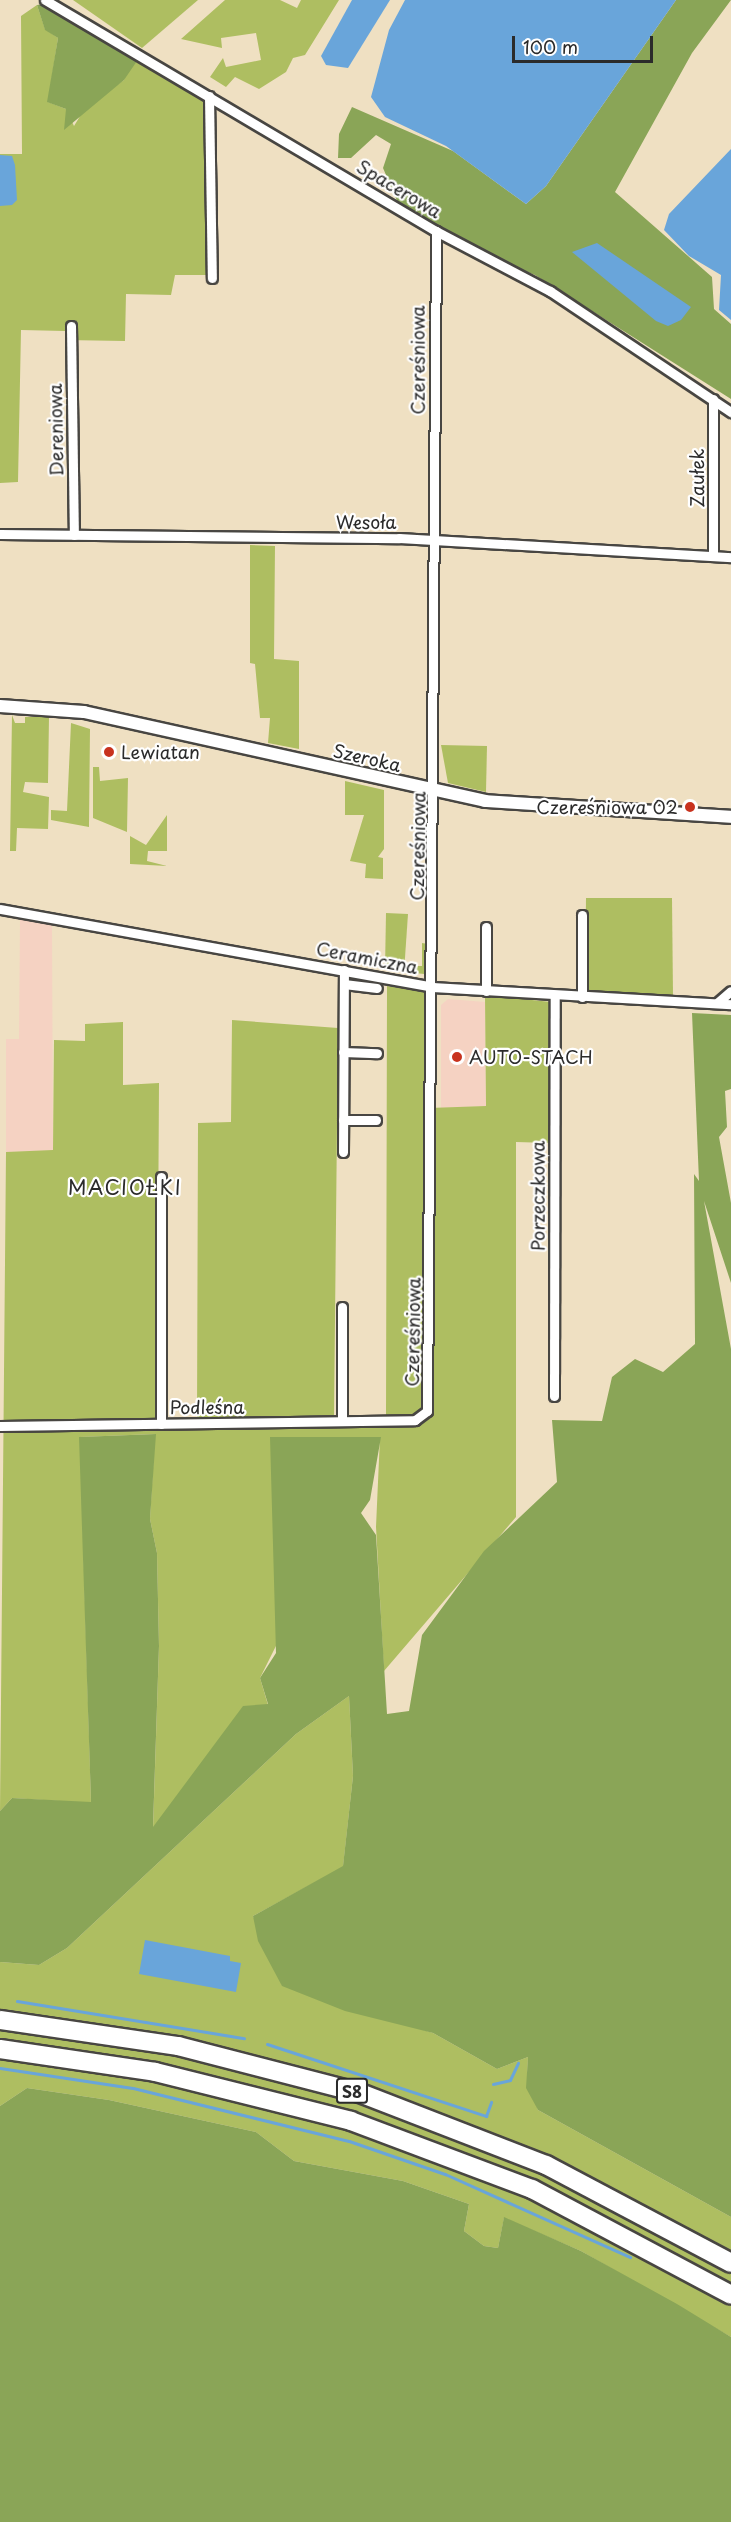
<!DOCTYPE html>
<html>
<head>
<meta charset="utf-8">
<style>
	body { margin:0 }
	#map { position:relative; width:731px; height:2522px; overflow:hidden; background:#efe0c2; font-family:"Playpen Sans",sans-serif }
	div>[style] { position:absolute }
	.built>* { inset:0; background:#f5d2c2 }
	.green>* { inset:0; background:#aebe61 }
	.forest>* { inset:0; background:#8aa557 }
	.water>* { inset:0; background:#69a5da }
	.stream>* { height:3px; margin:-1.5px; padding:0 1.5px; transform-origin:1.5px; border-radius:1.5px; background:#69a5da }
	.roads { filter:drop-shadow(2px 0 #484642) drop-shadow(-2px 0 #484642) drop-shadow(0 2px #484642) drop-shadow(0 -2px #484642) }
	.minor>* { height:9px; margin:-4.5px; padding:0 4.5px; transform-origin:4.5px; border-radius:4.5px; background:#fff }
	.tertiary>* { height:12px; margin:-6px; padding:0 6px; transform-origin:6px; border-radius:6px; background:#fff }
	.motorway>* { height:18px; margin:-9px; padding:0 9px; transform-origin:9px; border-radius:9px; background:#fff }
	.dots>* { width:16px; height:16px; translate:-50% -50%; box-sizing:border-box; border:3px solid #fff; border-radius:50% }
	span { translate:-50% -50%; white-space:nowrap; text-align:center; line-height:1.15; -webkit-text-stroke:4.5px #fff; paint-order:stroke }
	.shield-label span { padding:2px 4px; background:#fff; border:2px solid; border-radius:4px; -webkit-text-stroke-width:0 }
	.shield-label { font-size:16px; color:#2b2b2b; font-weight:700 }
	.street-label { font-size:18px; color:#2b2b2b }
	.poi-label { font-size:18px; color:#2b2b2b }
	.left { translate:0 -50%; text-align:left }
	.right { translate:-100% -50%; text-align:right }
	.neighbourhood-label { font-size:20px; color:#2b2b2b; letter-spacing:1.5px }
	.scale { position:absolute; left:512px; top:36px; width:141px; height:27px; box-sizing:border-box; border:3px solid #2b2b2b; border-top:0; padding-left:8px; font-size:18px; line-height:21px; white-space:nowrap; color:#2b2b2b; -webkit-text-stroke:4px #fff; paint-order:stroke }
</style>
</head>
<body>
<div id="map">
	<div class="built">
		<i style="clip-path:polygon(20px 918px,52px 924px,53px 1151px,6px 1152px,6px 1039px,19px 1039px)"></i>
		<i style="clip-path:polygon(448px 999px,485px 1002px,486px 1106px,441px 1108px,441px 1005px)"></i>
	</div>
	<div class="green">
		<i style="clip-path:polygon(73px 0,198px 0,142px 48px)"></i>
		<i style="clip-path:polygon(225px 0,280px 0,297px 8px,301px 0,339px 0,305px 55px,293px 58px,286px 72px,259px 89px,235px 77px,226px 87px,210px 77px,223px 58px,226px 67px,261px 60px,256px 33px,221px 38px,222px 48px,181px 39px)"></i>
		<i style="clip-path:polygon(37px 5px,45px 29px,58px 38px,48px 102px,66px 109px,74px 126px,85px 108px,124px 80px,130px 53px,206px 102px,210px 275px,175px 275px,171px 295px,126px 294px,125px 341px,65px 340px,65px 331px,21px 330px,18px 482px,0 483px,0 154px,22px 154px,21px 16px)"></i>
		<i style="clip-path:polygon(250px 545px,275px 546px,274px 659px,299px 661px,299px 749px,268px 743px,270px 718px,260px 718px,255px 664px,250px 663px)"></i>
		<i style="clip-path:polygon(12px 715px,15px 723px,25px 723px,25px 717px,49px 717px,48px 783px,25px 782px,23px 792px,49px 797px,48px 829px,17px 828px,16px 851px,10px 851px)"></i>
		<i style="clip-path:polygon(71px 723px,90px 729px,89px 827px,51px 820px,51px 810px,67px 811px)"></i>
		<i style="clip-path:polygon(441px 745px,487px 746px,486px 792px,448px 783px)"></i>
		<i style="clip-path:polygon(93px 767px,99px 767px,100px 781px,128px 778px,127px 832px,93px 818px)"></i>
		<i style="clip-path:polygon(345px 781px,384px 790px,384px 849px,378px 857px,383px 858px,383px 879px,365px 878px,366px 864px,350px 861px,364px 815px,345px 815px)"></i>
		<i style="clip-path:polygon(167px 815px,167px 851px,148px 851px,147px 861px,167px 866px,130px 864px,130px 836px,146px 845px)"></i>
		<i style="clip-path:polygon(586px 898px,672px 898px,673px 996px,585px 991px)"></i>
		<i style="clip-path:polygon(386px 913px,408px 914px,404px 972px,385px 969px)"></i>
		<i style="clip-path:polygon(422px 943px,428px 944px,424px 974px,415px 973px,415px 966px,422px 966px)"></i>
		<i style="clip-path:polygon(387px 986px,430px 992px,429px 1108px,486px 1106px,485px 995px,551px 1002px,550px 1143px,516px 1142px,516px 1517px,384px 1671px,376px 1527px,380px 1437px,260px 1678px,268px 1705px,153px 1829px,159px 1646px,157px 1553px,150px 1519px,155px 1434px,80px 1437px,91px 1803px,12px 1798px,0 1811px,6px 1152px,53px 1150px,54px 1040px,85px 1041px,85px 1024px,123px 1022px,123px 1085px,159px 1083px,157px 1421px,197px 1420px,198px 1123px,231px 1122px,232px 1020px,338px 1028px,334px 1418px,386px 1417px)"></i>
		<i style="clip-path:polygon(349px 1696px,353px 1776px,343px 1867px,253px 1916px,282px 1985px,433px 2033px,497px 2069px,528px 2057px,527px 2079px,538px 2110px,731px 2217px,731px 2337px,581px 2251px,504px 2218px,498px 2248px,484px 2246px,464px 2231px,469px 2204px,403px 2181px,294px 2161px,256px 2132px,109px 2100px,27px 2088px,0 2106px,0 1962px,39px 1965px,67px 1948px,296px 1734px)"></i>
	</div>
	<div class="forest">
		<i style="clip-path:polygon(676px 0,731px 0,692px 53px,615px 192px,712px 277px,714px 309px,731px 324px,731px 399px,535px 275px,500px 261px,398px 203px,383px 168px,391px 144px,376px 135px,351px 158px,338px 158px,339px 134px,352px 107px,453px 151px,526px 204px,546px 186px)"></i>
		<i style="clip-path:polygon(45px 4px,137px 61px,124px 80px,64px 130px,66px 109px,47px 102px,58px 38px,45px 30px,37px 5px)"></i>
		<i style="clip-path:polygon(692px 1013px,731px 1015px,731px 1089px,725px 1091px,727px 1127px,719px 1137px,731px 1203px,731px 1283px,704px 1201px,731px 1349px,731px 2217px,538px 2110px,526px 2088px,528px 2057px,497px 2069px,433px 2033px,345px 2011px,282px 1986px,258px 1941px,253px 1916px,343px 1866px,353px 1776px,349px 1696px,296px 1734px,67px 1948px,39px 1965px,0 1962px,0 1811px,12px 1798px,91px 1802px,79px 1437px,156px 1434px,150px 1519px,157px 1553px,159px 1646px,153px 1827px,243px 1706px,268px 1704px,260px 1678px,276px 1653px,270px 1437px,381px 1437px,370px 1500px,361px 1513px,376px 1535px,387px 1714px,409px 1711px,422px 1635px,484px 1551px,557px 1482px,552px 1420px,602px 1421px,612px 1377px,635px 1359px,663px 1372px,695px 1344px,694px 1174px,699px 1181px)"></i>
		<i style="clip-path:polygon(27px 2088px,109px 2100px,256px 2132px,294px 2161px,403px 2181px,469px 2204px,464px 2231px,484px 2246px,498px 2248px,504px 2217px,581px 2251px,677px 2304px,731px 2337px,731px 2522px,0 2522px,0 2106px)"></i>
	</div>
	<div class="water">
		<i style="clip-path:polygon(352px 0,390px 0,348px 68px,326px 65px,321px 56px)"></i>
		<i style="clip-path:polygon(405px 0,676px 0,546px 186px,526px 204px,446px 146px,385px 117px,371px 97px,389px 30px)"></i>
		<i style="clip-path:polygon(731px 149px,731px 320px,719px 310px,721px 275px,689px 256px,664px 230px,669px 214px)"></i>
		<i style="clip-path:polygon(0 155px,12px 156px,15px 165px,17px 200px,12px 205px,0 206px)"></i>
		<i style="clip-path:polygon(597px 243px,691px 307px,681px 320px,668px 326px,656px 321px,572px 252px)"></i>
		<i style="clip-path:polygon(145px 1940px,230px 1956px,230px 1961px,241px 1963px,236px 1992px,139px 1974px)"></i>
	</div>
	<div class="stream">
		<i style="left:17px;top:2001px;width:230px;rotate:9.3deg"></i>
		<i style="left:267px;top:2044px;width:231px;rotate:18.2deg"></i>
		<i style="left:486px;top:2116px;width:15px;rotate:-70deg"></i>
		<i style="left:0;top:2068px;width:134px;rotate:8.6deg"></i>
		<i style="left:133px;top:2088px;width:222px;rotate:13.8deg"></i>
		<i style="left:349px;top:2141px;width:102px;rotate:19deg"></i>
		<i style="left:445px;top:2174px;width:203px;rotate:24.2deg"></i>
		<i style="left:493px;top:2084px;width:17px;rotate:-13deg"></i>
		<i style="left:510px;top:2080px;width:19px;rotate:-65deg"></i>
	</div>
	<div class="roads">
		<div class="minor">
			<i style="left:45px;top:0;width:454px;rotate:30.6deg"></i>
			<i style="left:436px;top:231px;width:129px;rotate:27.8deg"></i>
			<i style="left:550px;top:291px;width:218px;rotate:33.8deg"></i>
			<i style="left:209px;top:96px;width:182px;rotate:89.1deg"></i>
			<i style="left:71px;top:326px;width:209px;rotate:89.2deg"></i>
			<i style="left:0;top:534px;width:399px;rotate:0.6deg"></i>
			<i style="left:399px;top:538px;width:333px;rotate:3.3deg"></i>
			<i style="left:713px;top:556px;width:157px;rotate:-90deg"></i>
			<i style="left:0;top:909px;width:439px;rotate:10.2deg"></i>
			<i style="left:432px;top:987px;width:299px;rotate:3.3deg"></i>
			<i style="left:582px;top:915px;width:82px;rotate:90deg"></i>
			<i style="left:344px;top:984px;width:33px;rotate:7deg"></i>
			<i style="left:486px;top:991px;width:64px;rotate:-90deg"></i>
			<i style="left:717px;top:1003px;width:18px;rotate:-41deg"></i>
			<i style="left:343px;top:1052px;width:34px;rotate:2deg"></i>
			<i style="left:343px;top:1120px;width:33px"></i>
			<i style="left:343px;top:1152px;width:182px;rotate:-89.7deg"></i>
			<i style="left:554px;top:1396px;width:400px;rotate:-89.9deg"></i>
			<i style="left:342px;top:1421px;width:114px;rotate:-90deg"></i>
			<i style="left:161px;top:1424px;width:247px;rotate:-90deg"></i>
			<i style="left:0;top:1426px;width:415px;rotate:-0.8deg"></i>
			<i style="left:415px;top:1420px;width:15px;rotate:-37deg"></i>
			<i style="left:427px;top:1411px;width:1180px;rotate:-89.56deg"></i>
		</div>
		<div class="tertiary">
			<i style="left:0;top:706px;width:84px;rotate:4.1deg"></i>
			<i style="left:84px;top:712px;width:411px;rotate:12.5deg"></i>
			<i style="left:485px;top:801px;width:247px;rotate:3.7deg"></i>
		</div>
		<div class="motorway">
			<i style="left:0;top:2020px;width:180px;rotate:8.3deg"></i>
			<i style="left:178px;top:2046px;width:188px;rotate:14.5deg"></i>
			<i style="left:360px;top:2093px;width:199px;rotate:21.2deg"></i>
			<i style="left:546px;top:2165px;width:209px;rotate:27.9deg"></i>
			<i style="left:0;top:2049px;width:157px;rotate:8.4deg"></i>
			<i style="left:155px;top:2072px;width:202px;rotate:14deg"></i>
			<i style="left:351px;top:2121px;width:193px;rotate:20.6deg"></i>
			<i style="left:532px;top:2189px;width:225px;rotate:28deg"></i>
		</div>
	</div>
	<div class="dots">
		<i style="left:109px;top:752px;background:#c8321e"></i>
		<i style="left:690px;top:807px;background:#c8321e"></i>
		<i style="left:457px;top:1057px;background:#c8321e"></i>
	</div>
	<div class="shield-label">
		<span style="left:352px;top:2091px">S8</span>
	</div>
	<div class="street-label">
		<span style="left:399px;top:189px;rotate:31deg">Spacerowa</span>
		<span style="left:418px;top:360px;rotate:-90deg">Czereśniowa</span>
		<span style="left:56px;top:430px;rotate:-91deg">Dereniowa</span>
		<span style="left:697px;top:478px;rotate:-90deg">Zaułek</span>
		<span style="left:366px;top:522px">Wesoła</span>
		<span style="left:367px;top:758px;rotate:13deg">Szeroka</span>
		<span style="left:418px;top:846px;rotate:-89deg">Czereśniowa</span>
		<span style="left:367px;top:958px;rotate:11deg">Ceramiczna</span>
		<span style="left:538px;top:1196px;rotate:-90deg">Porzeczkowa</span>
		<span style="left:413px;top:1332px;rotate:-89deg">Czereśniowa</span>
		<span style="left:207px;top:1407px">Podleśna</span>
	</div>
	<div class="poi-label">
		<span class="left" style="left:121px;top:752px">Lewiatan</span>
		<span class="right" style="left:678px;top:807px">Czereśniowa 02</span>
		<span class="left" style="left:469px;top:1057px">AUTO-STACH</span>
	</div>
	<div class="neighbourhood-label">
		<span style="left:125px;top:1187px">MACIOŁKI</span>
	</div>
	<div class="scale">100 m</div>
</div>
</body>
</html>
